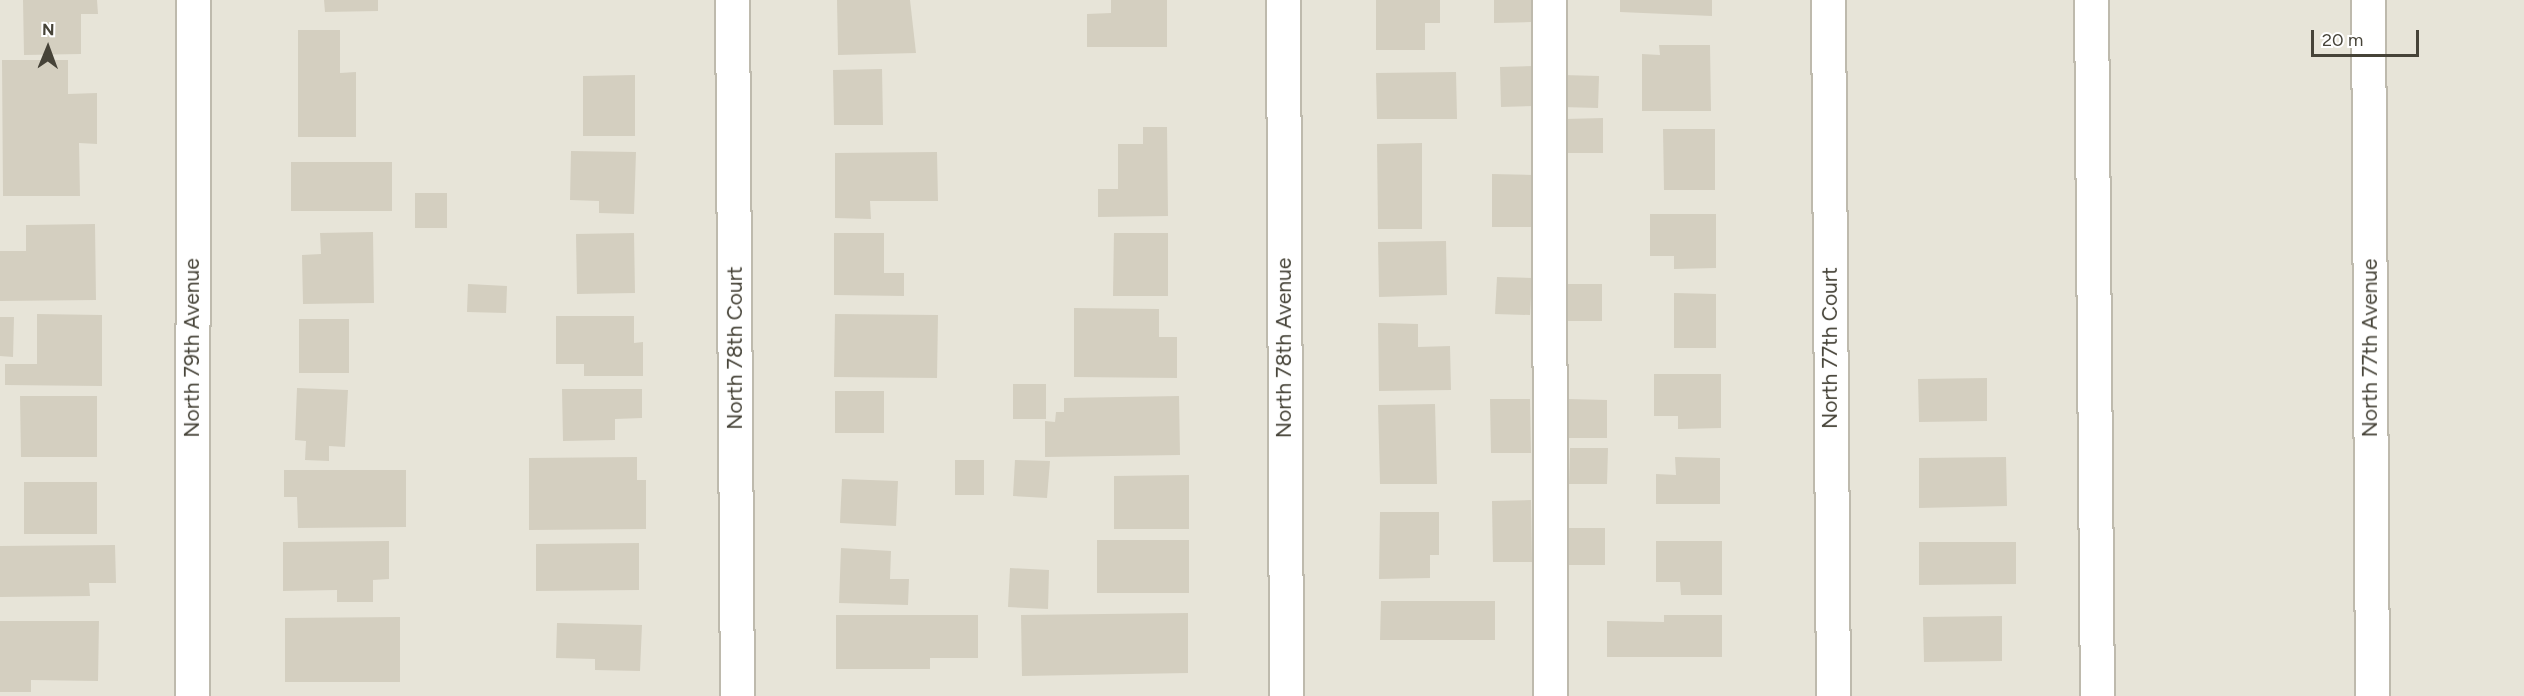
<!DOCTYPE html>
<html>
<head>
<meta charset="utf-8">
<style>
	body { margin:0 }
	#map { position:relative; width:2524px; height:696px; overflow:hidden; background:#f3f2ea; font-family:Figtree,sans-serif }
	div>[style] { position:absolute }
	.residential>* { inset:0; background:#e7e4d8 }
	.building>* { inset:0; background:#d4cfc0 }
	.roads { filter:drop-shadow(2px 0 #bebaad) drop-shadow(-2px 0 #bebaad) drop-shadow(0 2px #bebaad) drop-shadow(0 -2px #bebaad) }
	.minor>* { height:33px; margin:-16.5px; padding:0 16.5px; transform-origin:16.5px; border-radius:16.5px; background:#fff }
	span { translate:-50% -50%; white-space:nowrap; text-align:center; line-height:1.15; -webkit-text-stroke:4.5px #fff; paint-order:stroke }
	.street-label { font-size:21px; color:#464338 }
	.north { position:absolute; left:18px; top:18px; width:60px; height:60px; -webkit-text-stroke:4px #fff; paint-order:stroke; rotate:1deg; font-size:16px; font-weight:700; line-height:24px; text-align:center; color:#464338 }
	.north::after { content:''; display:block; margin:auto; width:21px; height:27px; background:#464338; clip-path:polygon(50% 0,100% 100%,50% 72%,0 100%) }
	.scale { position:absolute; left:2311px; top:30px; width:108px; height:27px; box-sizing:border-box; border:3px solid #464338; border-top:0; padding-left:8px; font-size:18px; line-height:21px; white-space:nowrap; color:#464338; -webkit-text-stroke:4px #fff; paint-order:stroke }
</style>
</head>
<body>
<div id="map">
	<div class="residential">
		<i style="clip-path:polygon(0 0,2524px 0,2524px 696px,0 696px)"></i>
	</div>
	<div class="building">
		<i style="clip-path:polygon(23px 0,97px 0,98px 14px,81px 14px,81px 54px,24px 55px)"></i>
		<i style="clip-path:polygon(324px 0,378px 0,378px 11px,325px 12px)"></i>
		<i style="clip-path:polygon(837px 0,910px 0,916px 53px,838px 55px)"></i>
		<i style="clip-path:polygon(1111px 0,1167px 0,1167px 47px,1087px 47px,1087px 14px,1111px 13px)"></i>
		<i style="clip-path:polygon(1376px 0,1440px 0,1440px 23px,1425px 23px,1425px 50px,1376px 50px)"></i>
		<i style="clip-path:polygon(1494px 0,1531px 0,1531px 22px,1494px 23px)"></i>
		<i style="clip-path:polygon(1620px 0,1712px 0,1712px 16px,1620px 12px)"></i>
		<i style="clip-path:polygon(298px 30px,340px 30px,340px 73px,356px 72px,356px 137px,298px 137px)"></i>
		<i style="clip-path:polygon(1659px 45px,1710px 45px,1711px 111px,1642px 111px,1642px 54px,1660px 55px)"></i>
		<i style="clip-path:polygon(2px 60px,68px 60px,68px 94px,97px 93px,97px 144px,79px 143px,80px 196px,3px 196px)"></i>
		<i style="clip-path:polygon(1533px 66px,1534px 106px,1501px 107px,1500px 67px)"></i>
		<i style="clip-path:polygon(882px 69px,883px 125px,834px 125px,833px 70px)"></i>
		<i style="clip-path:polygon(1456px 72px,1457px 119px,1377px 119px,1376px 73px)"></i>
		<i style="clip-path:polygon(635px 75px,635px 136px,583px 136px,583px 76px)"></i>
		<i style="clip-path:polygon(1563px 75px,1599px 76px,1598px 108px,1562px 107px)"></i>
		<i style="clip-path:polygon(1603px 118px,1603px 153px,1565px 153px,1565px 119px)"></i>
		<i style="clip-path:polygon(1143px 127px,1167px 127px,1168px 216px,1098px 217px,1098px 189px,1118px 189px,1118px 144px,1143px 144px)"></i>
		<i style="clip-path:polygon(1663px 129px,1715px 129px,1715px 190px,1664px 190px)"></i>
		<i style="clip-path:polygon(1422px 143px,1422px 229px,1378px 229px,1377px 144px)"></i>
		<i style="clip-path:polygon(571px 151px,636px 152px,634px 214px,599px 213px,599px 201px,570px 200px)"></i>
		<i style="clip-path:polygon(937px 152px,938px 201px,870px 201px,871px 219px,835px 218px,835px 153px)"></i>
		<i style="clip-path:polygon(291px 162px,392px 162px,392px 211px,291px 211px)"></i>
		<i style="clip-path:polygon(1492px 174px,1533px 175px,1533px 227px,1492px 227px)"></i>
		<i style="clip-path:polygon(415px 193px,447px 193px,447px 228px,415px 228px)"></i>
		<i style="clip-path:polygon(1650px 214px,1716px 214px,1716px 268px,1674px 269px,1674px 256px,1650px 256px)"></i>
		<i style="clip-path:polygon(95px 224px,96px 300px,0 301px,0 251px,26px 251px,26px 225px)"></i>
		<i style="clip-path:polygon(373px 232px,374px 303px,303px 304px,302px 255px,321px 254px,320px 233px)"></i>
		<i style="clip-path:polygon(634px 233px,635px 293px,577px 294px,576px 234px)"></i>
		<i style="clip-path:polygon(834px 233px,884px 233px,884px 273px,904px 273px,904px 296px,834px 295px)"></i>
		<i style="clip-path:polygon(1114px 233px,1168px 233px,1168px 296px,1113px 296px)"></i>
		<i style="clip-path:polygon(1446px 241px,1447px 295px,1379px 297px,1378px 242px)"></i>
		<i style="clip-path:polygon(1497px 277px,1532px 278px,1530px 315px,1495px 314px)"></i>
		<i style="clip-path:polygon(468px 284px,507px 286px,506px 313px,467px 312px)"></i>
		<i style="clip-path:polygon(1565px 284px,1602px 284px,1602px 321px,1565px 321px)"></i>
		<i style="clip-path:polygon(1674px 293px,1716px 294px,1716px 348px,1674px 348px)"></i>
		<i style="clip-path:polygon(1074px 308px,1159px 309px,1159px 337px,1177px 337px,1177px 378px,1074px 377px)"></i>
		<i style="clip-path:polygon(37px 314px,102px 315px,102px 386px,5px 385px,5px 364px,37px 364px)"></i>
		<i style="clip-path:polygon(835px 314px,938px 315px,937px 378px,834px 377px)"></i>
		<i style="clip-path:polygon(556px 316px,634px 316px,634px 343px,643px 342px,643px 376px,584px 376px,584px 364px,556px 364px)"></i>
		<i style="clip-path:polygon(0 317px,14px 317px,13px 357px,0 356px)"></i>
		<i style="clip-path:polygon(299px 319px,349px 319px,349px 373px,299px 373px)"></i>
		<i style="clip-path:polygon(1378px 323px,1418px 324px,1418px 347px,1450px 346px,1451px 390px,1379px 391px)"></i>
		<i style="clip-path:polygon(1654px 374px,1721px 374px,1721px 428px,1678px 429px,1678px 416px,1654px 416px)"></i>
		<i style="clip-path:polygon(1987px 378px,1987px 421px,1919px 422px,1918px 379px)"></i>
		<i style="clip-path:polygon(1013px 384px,1046px 384px,1046px 419px,1013px 419px)"></i>
		<i style="clip-path:polygon(297px 388px,348px 390px,345px 447px,329px 446px,329px 461px,305px 460px,306px 441px,295px 440px)"></i>
		<i style="clip-path:polygon(562px 389px,642px 389px,642px 418px,615px 419px,615px 440px,563px 441px)"></i>
		<i style="clip-path:polygon(835px 391px,884px 391px,884px 433px,835px 433px)"></i>
		<i style="clip-path:polygon(20px 396px,97px 396px,97px 457px,21px 457px)"></i>
		<i style="clip-path:polygon(1179px 396px,1180px 455px,1045px 457px,1045px 421px,1055px 422px,1056px 412px,1064px 412px,1064px 398px)"></i>
		<i style="clip-path:polygon(1490px 399px,1530px 399px,1531px 453px,1491px 453px)"></i>
		<i style="clip-path:polygon(1568px 399px,1607px 400px,1607px 438px,1567px 438px)"></i>
		<i style="clip-path:polygon(1435px 404px,1437px 484px,1380px 484px,1378px 405px)"></i>
		<i style="clip-path:polygon(1570px 448px,1608px 448px,1607px 484px,1569px 484px)"></i>
		<i style="clip-path:polygon(637px 457px,637px 480px,646px 480px,646px 529px,529px 530px,529px 458px)"></i>
		<i style="clip-path:polygon(1675px 457px,1720px 458px,1720px 504px,1656px 504px,1656px 474px,1676px 475px)"></i>
		<i style="clip-path:polygon(2006px 457px,2007px 506px,1919px 508px,1919px 458px)"></i>
		<i style="clip-path:polygon(955px 460px,984px 460px,984px 495px,955px 495px)"></i>
		<i style="clip-path:polygon(1015px 460px,1050px 461px,1047px 498px,1013px 496px)"></i>
		<i style="clip-path:polygon(284px 470px,406px 470px,406px 527px,298px 528px,297px 497px,284px 497px)"></i>
		<i style="clip-path:polygon(1189px 475px,1189px 529px,1114px 529px,1114px 476px)"></i>
		<i style="clip-path:polygon(842px 479px,898px 481px,896px 526px,840px 523px)"></i>
		<i style="clip-path:polygon(24px 482px,97px 482px,97px 534px,24px 534px)"></i>
		<i style="clip-path:polygon(1531px 500px,1532px 562px,1493px 562px,1492px 501px)"></i>
		<i style="clip-path:polygon(1380px 512px,1439px 512px,1439px 555px,1430px 555px,1430px 578px,1379px 579px)"></i>
		<i style="clip-path:polygon(1567px 528px,1605px 528px,1605px 565px,1567px 565px)"></i>
		<i style="clip-path:polygon(1097px 540px,1189px 540px,1189px 593px,1097px 593px)"></i>
		<i style="clip-path:polygon(389px 541px,389px 579px,373px 580px,373px 602px,337px 602px,337px 590px,283px 591px,283px 542px)"></i>
		<i style="clip-path:polygon(1656px 541px,1722px 541px,1722px 595px,1681px 595px,1680px 582px,1656px 582px)"></i>
		<i style="clip-path:polygon(1919px 542px,2016px 542px,2016px 584px,1919px 585px)"></i>
		<i style="clip-path:polygon(639px 543px,639px 590px,536px 591px,536px 544px)"></i>
		<i style="clip-path:polygon(115px 545px,116px 583px,89px 583px,90px 596px,0 597px,0 546px)"></i>
		<i style="clip-path:polygon(841px 548px,891px 551px,890px 579px,909px 579px,908px 605px,839px 603px)"></i>
		<i style="clip-path:polygon(1010px 568px,1049px 570px,1048px 609px,1008px 607px)"></i>
		<i style="clip-path:polygon(1381px 601px,1495px 601px,1495px 640px,1380px 640px)"></i>
		<i style="clip-path:polygon(1188px 613px,1188px 673px,1022px 676px,1021px 615px)"></i>
		<i style="clip-path:polygon(836px 615px,978px 615px,978px 658px,930px 658px,930px 669px,836px 669px)"></i>
		<i style="clip-path:polygon(1664px 615px,1722px 615px,1722px 657px,1607px 657px,1607px 621px,1664px 622px)"></i>
		<i style="clip-path:polygon(2002px 616px,2002px 661px,1924px 662px,1923px 617px)"></i>
		<i style="clip-path:polygon(400px 617px,400px 682px,285px 682px,285px 618px)"></i>
		<i style="clip-path:polygon(0 621px,99px 621px,98px 681px,31px 680px,31px 692px,0 692px)"></i>
		<i style="clip-path:polygon(557px 623px,642px 625px,640px 671px,595px 670px,595px 659px,556px 658px)"></i>
	</div>
	<div class="roads">
		<div class="minor">
			<i style="left:732px;top:0;width:696px;rotate:89.59deg"></i>
			<i style="left:1283px;top:0;width:696px;rotate:89.75deg"></i>
			<i style="left:1549px;top:0;width:696px;rotate:89.92deg"></i>
			<i style="left:1828px;top:0;width:696px;rotate:89.59deg"></i>
			<i style="left:2091px;top:0;width:696px;rotate:89.51deg"></i>
			<i style="left:2368px;top:0;width:696px;rotate:89.67deg"></i>
			<i style="left:192px;top:696px;width:696px;rotate:-89.92deg"></i>
		</div>
	</div>
	<div class="street-label">
		<span style="left:192px;top:348px;rotate:-90deg">North 79th Avenue</span>
		<span style="left:735px;top:348px;rotate:-90deg">North 78th Court</span>
		<span style="left:1284px;top:348px;rotate:-90deg">North 78th Avenue</span>
		<span style="left:1830px;top:348px;rotate:-90deg">North 77th Court</span>
		<span style="left:2370px;top:348px;rotate:-90deg">North 77th Avenue</span>
	</div>
	<div class="north">N</div>
	<div class="scale">20 m</div>
</div>
</body>
</html>
